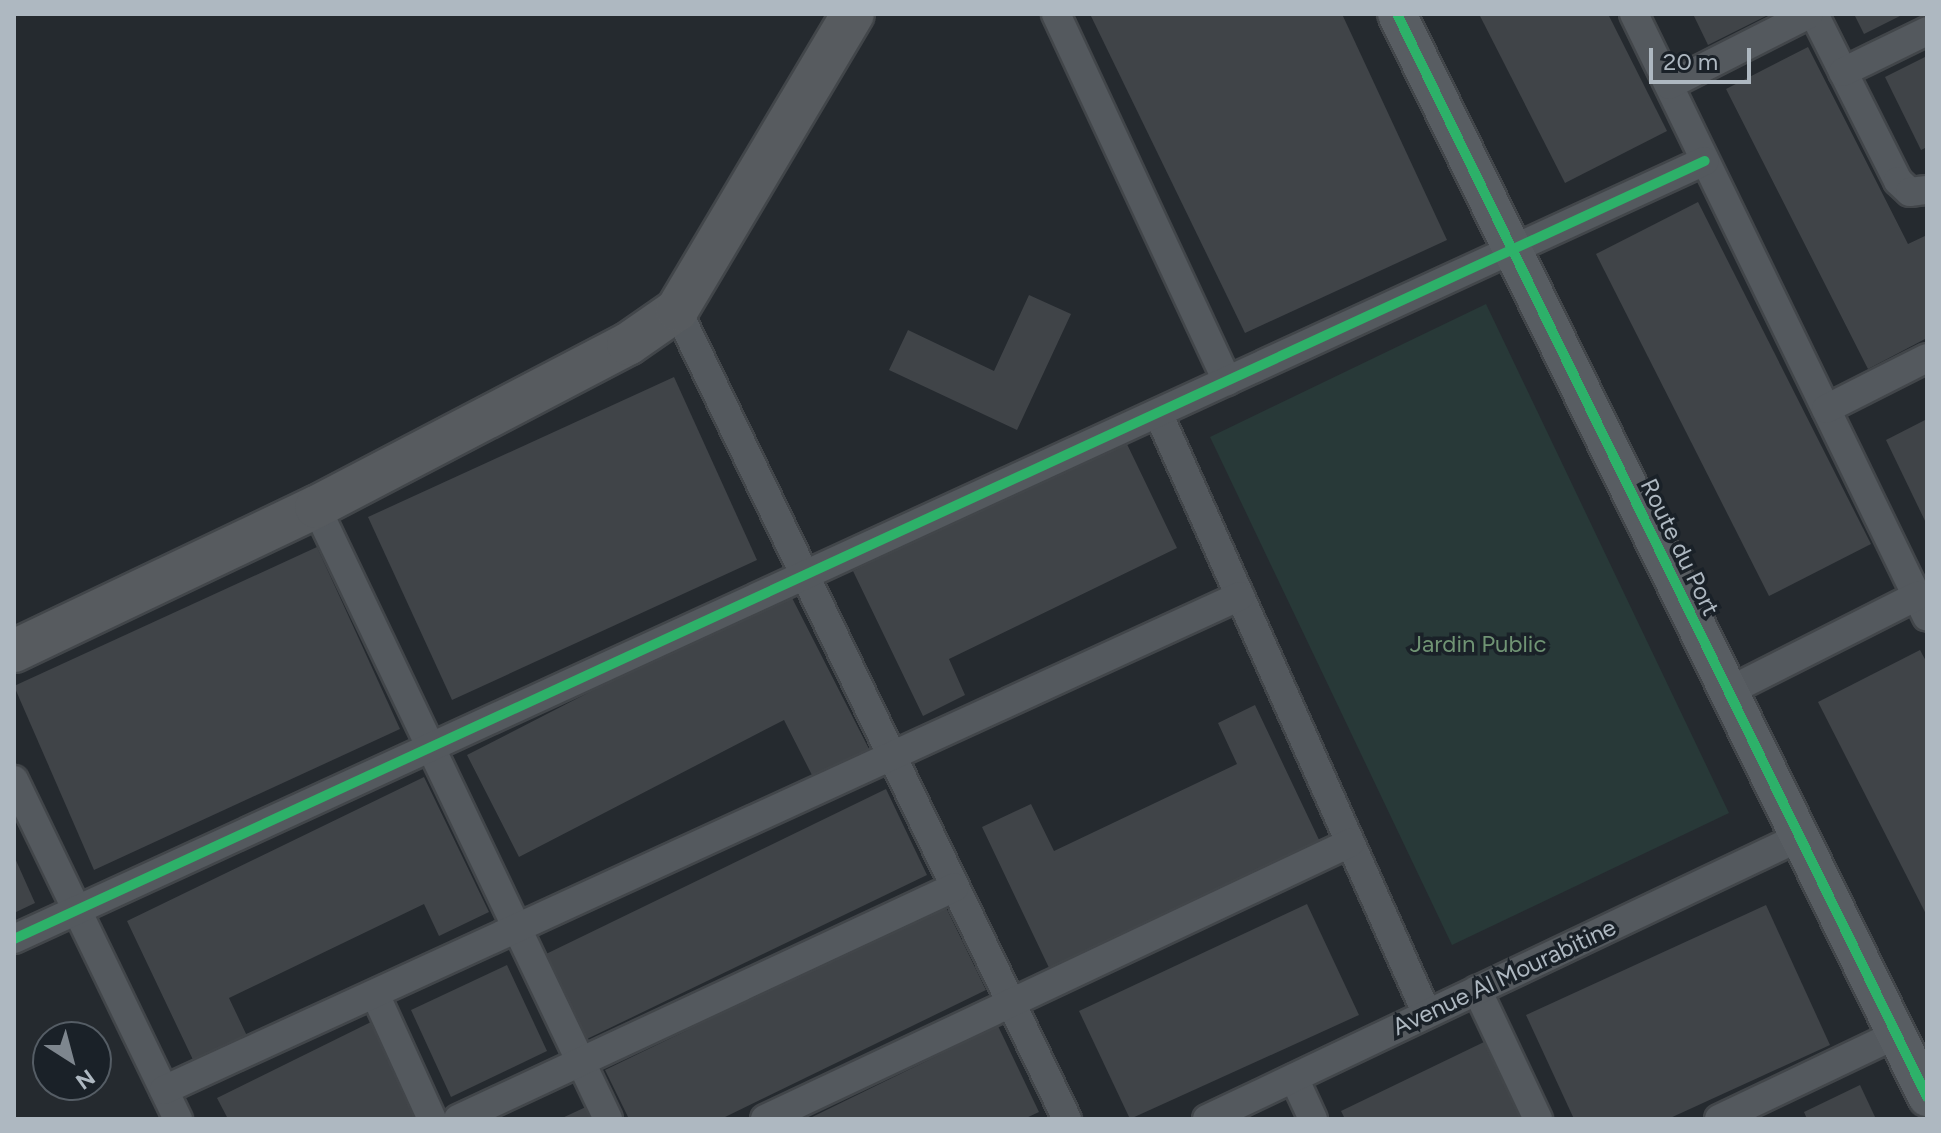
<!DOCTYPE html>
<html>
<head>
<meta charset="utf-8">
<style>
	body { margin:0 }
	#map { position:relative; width:1941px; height:1133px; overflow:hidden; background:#252a2f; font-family:Figtree,sans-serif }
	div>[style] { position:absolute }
	.green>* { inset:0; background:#283938 }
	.building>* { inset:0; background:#404448 }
	.roads { filter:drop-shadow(2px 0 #42464a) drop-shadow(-2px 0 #42464a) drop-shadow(0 2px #42464a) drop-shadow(0 -2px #42464a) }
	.street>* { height:28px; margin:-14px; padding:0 14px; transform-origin:14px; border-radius:14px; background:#54595e }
	.secondary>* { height:38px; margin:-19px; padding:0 19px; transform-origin:19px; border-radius:19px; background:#585d62 }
	.primary>* { height:42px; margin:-21px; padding:0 21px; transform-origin:21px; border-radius:21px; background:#575b5f }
	.cycleway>* { height:10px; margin:-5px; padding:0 5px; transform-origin:5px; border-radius:5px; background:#2db169 }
	span { translate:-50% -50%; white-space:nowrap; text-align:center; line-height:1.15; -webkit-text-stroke:7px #1a2128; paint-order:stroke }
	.street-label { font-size:24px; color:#aeb8c1 }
	.park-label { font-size:24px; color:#709474 }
	.frame { position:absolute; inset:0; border:16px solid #aeb8c1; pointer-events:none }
	.north { position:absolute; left:32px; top:1021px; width:80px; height:80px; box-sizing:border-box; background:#1a2128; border:2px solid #555d65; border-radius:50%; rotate:144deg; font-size:22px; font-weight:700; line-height:32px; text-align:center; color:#aeb8c1 }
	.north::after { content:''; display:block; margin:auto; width:28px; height:36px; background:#7e868e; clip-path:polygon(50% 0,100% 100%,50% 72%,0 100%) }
	.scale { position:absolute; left:1649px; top:48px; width:102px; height:36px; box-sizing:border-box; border:4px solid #aeb8c1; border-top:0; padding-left:10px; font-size:24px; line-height:28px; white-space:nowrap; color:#aeb8c1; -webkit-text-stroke:6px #1a2128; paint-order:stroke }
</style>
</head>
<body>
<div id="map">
	<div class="green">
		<i style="clip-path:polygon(1486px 304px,1729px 813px,1452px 945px,1210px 437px)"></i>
	</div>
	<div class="building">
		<i style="clip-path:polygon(1090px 14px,1342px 14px,1447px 240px,1245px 333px)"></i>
		<i style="clip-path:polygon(1479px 14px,1608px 14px,1667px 131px,1565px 183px)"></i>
		<i style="clip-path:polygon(1693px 14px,1770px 14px,1708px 45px)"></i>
		<i style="clip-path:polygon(1854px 14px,1904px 14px,1864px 34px)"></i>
		<i style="clip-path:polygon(1808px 47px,1908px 244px,1927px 235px,1927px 338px,1868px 369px,1726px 89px)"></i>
		<i style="clip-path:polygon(1927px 56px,1927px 147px,1921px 150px,1885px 77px)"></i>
		<i style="clip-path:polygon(1698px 202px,1871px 544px,1769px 596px,1596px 254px)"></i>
		<i style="clip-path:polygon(1029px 295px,1071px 314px,1017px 430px,889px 370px,908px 330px,994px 371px)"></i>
		<i style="clip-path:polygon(674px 377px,757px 560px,452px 700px,368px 517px)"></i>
		<i style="clip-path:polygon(1927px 419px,1927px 525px,1886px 440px)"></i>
		<i style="clip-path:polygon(1125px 440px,1177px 548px,949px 659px,965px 695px,923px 716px,853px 571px)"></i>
		<i style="clip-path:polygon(317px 547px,400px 729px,94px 870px,14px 686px)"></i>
		<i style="clip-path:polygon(788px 590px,869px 749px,813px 777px,784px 720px,519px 857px,467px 755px)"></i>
		<i style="clip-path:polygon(1920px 650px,1927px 663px,1927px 916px,1818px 702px)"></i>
		<i style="clip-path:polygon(1255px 705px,1321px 844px,1051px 972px,982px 827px,1031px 804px,1054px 851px,1237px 764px,1218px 723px)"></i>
		<i style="clip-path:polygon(424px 777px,489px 912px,439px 936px,424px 904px,229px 998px,248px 1038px,195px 1064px,127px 921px)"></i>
		<i style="clip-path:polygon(886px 789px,927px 875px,587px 1039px,546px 954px)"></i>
		<i style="clip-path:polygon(14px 856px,35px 903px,14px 913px)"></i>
		<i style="clip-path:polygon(1307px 904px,1359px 1015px,1130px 1119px,1079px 1011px)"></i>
		<i style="clip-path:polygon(945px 905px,986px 990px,721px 1119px,629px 1119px,605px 1070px)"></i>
		<i style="clip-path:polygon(1766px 905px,1830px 1045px,1668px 1119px,1574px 1119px,1526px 1015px)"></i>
		<i style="clip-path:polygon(507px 965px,547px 1051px,451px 1097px,411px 1010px)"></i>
		<i style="clip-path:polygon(371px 1022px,418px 1119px,228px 1119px,217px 1098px)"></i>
		<i style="clip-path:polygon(998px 1026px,1039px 1112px,1024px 1119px,808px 1119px)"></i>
		<i style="clip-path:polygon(1484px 1042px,1521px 1119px,1345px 1119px,1341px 1111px)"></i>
		<i style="clip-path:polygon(1860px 1085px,1876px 1119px,1807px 1119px,1804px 1112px)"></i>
		<i style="clip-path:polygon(588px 1106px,594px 1119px,560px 1119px)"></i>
	</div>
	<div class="roads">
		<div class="street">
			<i style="left:1056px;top:14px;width:405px;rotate:65deg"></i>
			<i style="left:1634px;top:14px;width:670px;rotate:64.08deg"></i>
			<i style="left:1814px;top:14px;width:187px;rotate:63.3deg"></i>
			<i style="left:1898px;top:181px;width:16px;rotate:43deg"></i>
			<i style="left:1910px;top:192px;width:17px;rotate:-7deg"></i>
			<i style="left:1843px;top:72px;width:93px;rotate:-26deg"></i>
			<i style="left:1669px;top:85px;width:157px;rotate:-26.9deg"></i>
			<i style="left:677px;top:310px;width:898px;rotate:64.26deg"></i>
			<i style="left:1826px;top:409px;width:113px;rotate:-26.8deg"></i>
			<i style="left:1158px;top:413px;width:658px;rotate:65.89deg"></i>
			<i style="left:316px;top:507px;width:678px;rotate:64.49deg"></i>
			<i style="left:1729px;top:691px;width:211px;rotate:-26.8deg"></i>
			<i style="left:14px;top:780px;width:377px;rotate:64.2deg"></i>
			<i style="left:14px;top:939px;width:1861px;rotate:-24.71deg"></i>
			<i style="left:1477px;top:990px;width:143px;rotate:64.7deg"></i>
			<i style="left:375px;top:994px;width:137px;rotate:65.5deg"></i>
			<i style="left:1294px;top:1078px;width:45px;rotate:65.1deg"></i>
			<i style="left:164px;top:1090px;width:1184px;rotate:-24.66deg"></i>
			<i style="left:458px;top:1119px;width:548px;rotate:-25.02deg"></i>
			<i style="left:765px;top:1119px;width:647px;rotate:-25.26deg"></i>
			<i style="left:1207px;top:1119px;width:659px;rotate:-25.44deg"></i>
			<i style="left:1719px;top:1119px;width:197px;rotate:-25.5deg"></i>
		</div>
		<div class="secondary">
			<i style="left:1397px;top:14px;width:1206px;rotate:63.92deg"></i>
		</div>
		<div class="primary">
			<i style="left:14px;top:651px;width:335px;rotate:-25.5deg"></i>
			<i style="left:316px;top:507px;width:352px;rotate:-27.6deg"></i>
			<i style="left:628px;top:344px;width:60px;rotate:-34.8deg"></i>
			<i style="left:677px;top:310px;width:344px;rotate:-59.3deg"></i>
		</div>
	</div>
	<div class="cycleway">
		<i style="left:1397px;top:14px;width:1206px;rotate:63.92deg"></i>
		<i style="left:14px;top:939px;width:1861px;rotate:-24.71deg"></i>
	</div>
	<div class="street-label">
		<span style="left:1680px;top:547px;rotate:64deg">Route du Port</span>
		<span style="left:1504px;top:977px;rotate:-25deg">Avenue Al Mourabitine</span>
	</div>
	<div class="park-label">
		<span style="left:1478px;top:644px">Jardin Public</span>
	</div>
	<div class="frame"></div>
	<div class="north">N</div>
	<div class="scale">20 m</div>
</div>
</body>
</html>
